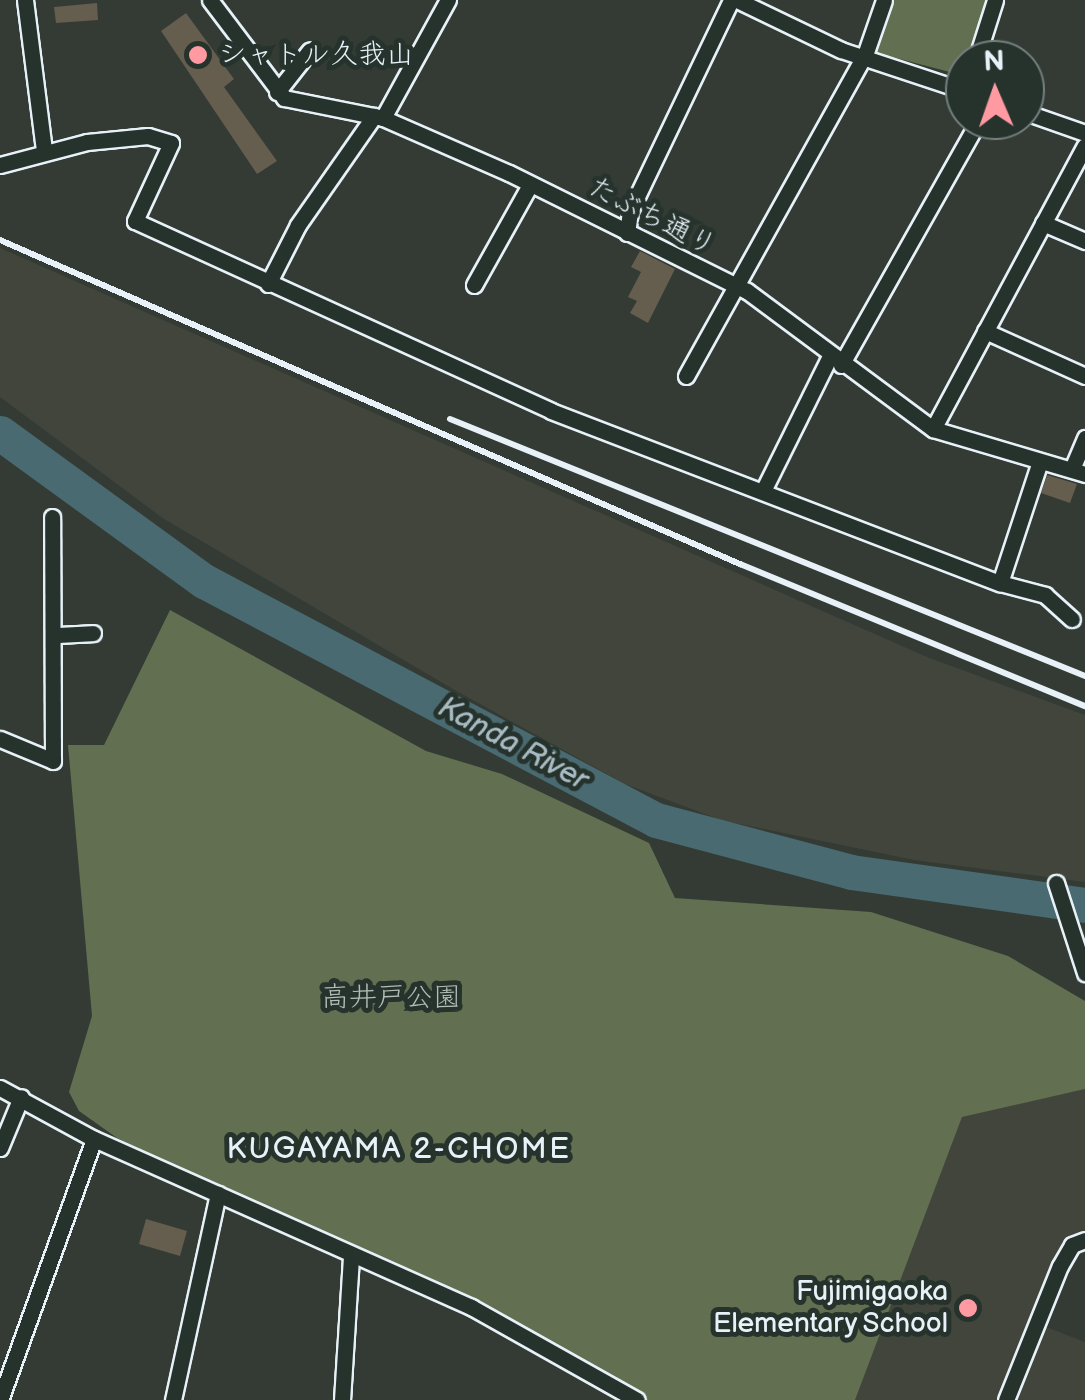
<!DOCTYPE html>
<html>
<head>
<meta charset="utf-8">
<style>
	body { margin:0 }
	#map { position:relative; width:1085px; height:1400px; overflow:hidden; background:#333b34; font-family:"Balsamiq Sans","Klee One",sans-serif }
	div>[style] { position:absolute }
	.built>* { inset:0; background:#42453c }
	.green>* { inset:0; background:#626f50 }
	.river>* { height:35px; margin:-17.5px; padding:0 17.5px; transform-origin:17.5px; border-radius:17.5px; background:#496a70 }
	.building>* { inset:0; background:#655d4e }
	.roads { filter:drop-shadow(2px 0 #e8f1f8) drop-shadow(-2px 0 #e8f1f8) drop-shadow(0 2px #e8f1f8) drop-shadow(0 -2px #e8f1f8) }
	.street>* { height:15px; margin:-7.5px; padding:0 7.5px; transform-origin:7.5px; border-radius:7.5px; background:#26332d }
	.rail>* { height:6px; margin:-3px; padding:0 3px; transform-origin:3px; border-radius:3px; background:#e8f1f8 }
	.dots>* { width:28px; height:28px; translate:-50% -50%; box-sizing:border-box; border:5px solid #26332d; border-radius:50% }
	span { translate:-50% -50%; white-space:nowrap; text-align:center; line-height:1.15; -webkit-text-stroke:10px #26332d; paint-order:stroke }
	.poi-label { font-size:28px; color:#e8f1f8 }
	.left { translate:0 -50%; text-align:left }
	.right { translate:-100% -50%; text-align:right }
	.street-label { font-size:28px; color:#e8f1f8 }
	.park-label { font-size:28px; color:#b2bdb5 }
	.water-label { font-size:30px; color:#a8bbc2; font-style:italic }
	.neighbourhood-label { font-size:30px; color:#e8f1f8; letter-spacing:2.5px }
	.north { position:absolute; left:945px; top:40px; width:100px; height:100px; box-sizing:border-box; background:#26332d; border:2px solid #747f7e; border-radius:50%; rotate:358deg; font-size:28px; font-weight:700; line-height:40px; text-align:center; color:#e8f1f8 }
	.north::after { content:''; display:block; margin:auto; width:35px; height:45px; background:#ff9aa2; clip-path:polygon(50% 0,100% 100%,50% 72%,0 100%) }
</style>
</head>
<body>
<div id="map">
	<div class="built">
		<i style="clip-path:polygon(0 248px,927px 657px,1085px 715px,1085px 882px,914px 860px,721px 820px,625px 784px,453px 689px,164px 519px,0 397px)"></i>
		<i style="clip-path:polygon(1085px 1089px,1085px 1232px,1061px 1247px,1000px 1400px,855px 1400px,962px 1116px)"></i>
		<i style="clip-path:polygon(1041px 1325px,1085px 1342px,1085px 1400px,1012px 1400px)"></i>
	</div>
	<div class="green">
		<i style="clip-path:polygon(889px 0,990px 0,965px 76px,877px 53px,873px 44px)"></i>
		<i style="clip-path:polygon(170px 610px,426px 751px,502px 774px,649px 843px,675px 898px,871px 912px,1008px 956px,1085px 1001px,1085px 1089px,962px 1117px,855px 1400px,646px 1400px,117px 1138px,79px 1111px,69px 1092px,92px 1016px,68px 745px,104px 745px)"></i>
	</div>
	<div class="river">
		<i style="left:0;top:433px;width:252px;rotate:36deg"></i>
		<i style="left:204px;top:581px;width:511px;rotate:27.87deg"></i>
		<i style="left:656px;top:820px;width:202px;rotate:14.9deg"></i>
		<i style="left:851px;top:872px;width:236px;rotate:8deg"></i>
	</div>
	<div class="building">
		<i style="clip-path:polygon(97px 3px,98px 20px,56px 23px,54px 7px)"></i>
		<i style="clip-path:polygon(186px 13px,234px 79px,224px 87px,277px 161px,257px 174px,161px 31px)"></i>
		<i style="clip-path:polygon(640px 251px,675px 269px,648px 323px,630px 313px,637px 301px,628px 297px,641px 272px,631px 267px)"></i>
		<i style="clip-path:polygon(1047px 475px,1077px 484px,1070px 503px,1041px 493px)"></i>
		<i style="clip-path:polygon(146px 1219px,187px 1231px,180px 1256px,139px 1244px)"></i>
	</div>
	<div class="roads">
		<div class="street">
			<i style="left:25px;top:0;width:152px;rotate:82.8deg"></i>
			<i style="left:210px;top:0;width:123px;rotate:52.9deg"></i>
			<i style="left:284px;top:98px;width:101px;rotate:11.4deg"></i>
			<i style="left:383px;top:118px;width:137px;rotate:23.6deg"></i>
			<i style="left:509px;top:173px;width:266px;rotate:26.4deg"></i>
			<i style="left:747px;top:291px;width:232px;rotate:36.6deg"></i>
			<i style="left:933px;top:429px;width:159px;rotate:16.5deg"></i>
			<i style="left:737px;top:0;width:115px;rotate:25.7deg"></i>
			<i style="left:841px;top:50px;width:131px;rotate:18.3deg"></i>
			<i style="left:976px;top:60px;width:63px;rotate:-72.4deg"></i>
			<i style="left:277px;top:92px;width:53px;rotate:-51.8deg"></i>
			<i style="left:1025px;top:112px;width:64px;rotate:19.3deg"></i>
			<i style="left:383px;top:118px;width:135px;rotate:-61.2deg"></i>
			<i style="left:0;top:165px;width:90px;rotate:-14.8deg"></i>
			<i style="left:87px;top:142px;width:61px;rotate:-5.6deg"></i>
			<i style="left:148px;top:136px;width:24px;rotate:17deg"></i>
			<i style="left:171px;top:143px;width:86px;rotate:114.8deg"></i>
			<i style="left:135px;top:221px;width:457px;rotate:24.5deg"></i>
			<i style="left:551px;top:411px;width:481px;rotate:21deg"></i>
			<i style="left:1000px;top:583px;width:128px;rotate:-71.8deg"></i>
			<i style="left:1043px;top:223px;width:46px;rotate:23.2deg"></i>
			<i style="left:627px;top:233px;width:22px;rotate:-82deg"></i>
			<i style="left:630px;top:211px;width:234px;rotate:-64.4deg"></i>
			<i style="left:268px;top:284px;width:66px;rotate:-63deg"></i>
			<i style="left:298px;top:225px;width:133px;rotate:-55.1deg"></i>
			<i style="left:474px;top:285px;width:115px;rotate:-60.8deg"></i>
			<i style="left:985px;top:331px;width:110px;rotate:24.2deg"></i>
			<i style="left:841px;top:365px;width:281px;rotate:-60.6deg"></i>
			<i style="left:686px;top:376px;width:368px;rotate:-60.9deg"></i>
			<i style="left:865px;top:55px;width:58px;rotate:-70.9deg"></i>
			<i style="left:933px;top:429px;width:321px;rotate:-61.8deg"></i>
			<i style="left:1072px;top:469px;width:34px;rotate:-67deg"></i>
			<i style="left:764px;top:489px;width:148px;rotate:-63.6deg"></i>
			<i style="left:1000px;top:583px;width:47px;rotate:14.9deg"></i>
			<i style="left:1045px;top:595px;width:36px;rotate:42deg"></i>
			<i style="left:56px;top:635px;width:37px;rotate:-3deg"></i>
			<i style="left:0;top:739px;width:57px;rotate:22.5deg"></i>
			<i style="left:53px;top:761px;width:244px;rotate:-90.2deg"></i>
			<i style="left:1056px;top:883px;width:95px;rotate:72.1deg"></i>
			<i style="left:0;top:1088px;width:107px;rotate:28.5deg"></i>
			<i style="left:94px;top:1139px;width:413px;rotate:24deg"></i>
			<i style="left:471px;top:1307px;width:190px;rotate:29.3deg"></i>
			<i style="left:0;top:1148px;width:55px;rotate:-67.6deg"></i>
			<i style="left:0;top:1400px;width:277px;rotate:-70.2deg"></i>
			<i style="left:173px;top:1400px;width:211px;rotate:-77.7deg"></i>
			<i style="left:342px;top:1400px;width:143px;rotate:-86.4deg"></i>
			<i style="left:1006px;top:1400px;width:144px;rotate:-68.1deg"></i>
			<i style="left:1060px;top:1266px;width:24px;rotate:-60deg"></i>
			<i style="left:1072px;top:1245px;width:14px;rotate:-21deg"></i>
		</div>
	</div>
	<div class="rail">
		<i style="left:0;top:240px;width:808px;rotate:23.65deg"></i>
		<i style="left:740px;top:564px;width:373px;rotate:22.4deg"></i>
		<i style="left:450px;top:419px;width:685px;rotate:22.03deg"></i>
	</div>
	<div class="dots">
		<i style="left:198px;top:55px;background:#ff9aa2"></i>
		<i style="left:968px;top:1308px;background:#ff9aa2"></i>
	</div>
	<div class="poi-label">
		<span class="left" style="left:218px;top:55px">シャトル久我山</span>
		<span class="right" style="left:948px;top:1308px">Fujimigaoka<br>Elementary School</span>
	</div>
	<div class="street-label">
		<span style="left:652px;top:217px;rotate:27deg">たぶち通り</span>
	</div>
	<div class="park-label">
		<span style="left:391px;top:998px">高井戸公園</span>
	</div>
	<div class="water-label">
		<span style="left:513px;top:744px;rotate:28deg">Kanda River</span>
	</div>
	<div class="neighbourhood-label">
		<span style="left:399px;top:1149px">KUGAYAMA 2-CHOME</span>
	</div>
	<div class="north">N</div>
</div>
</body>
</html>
